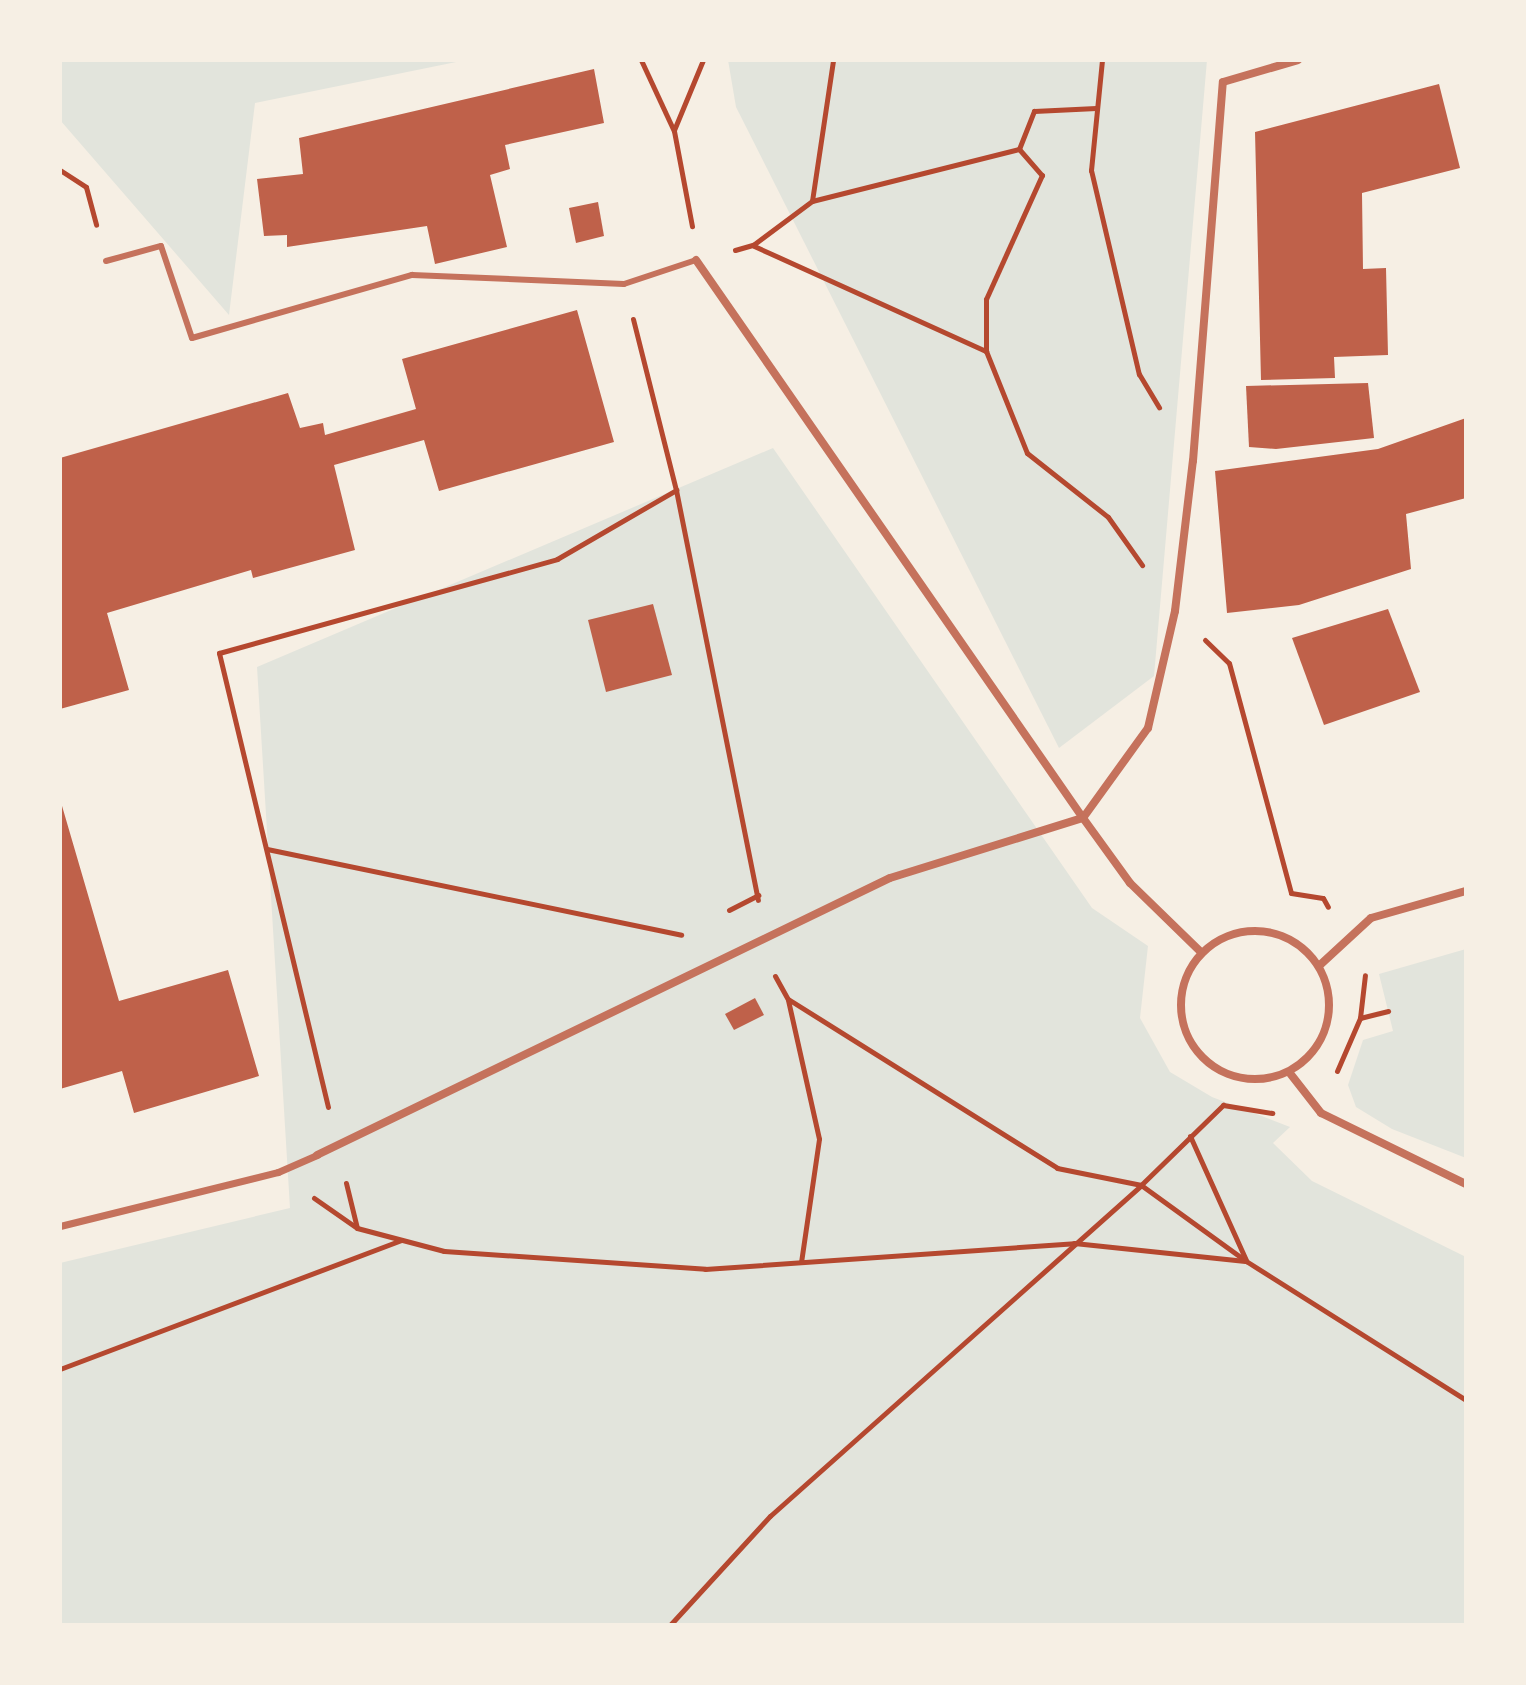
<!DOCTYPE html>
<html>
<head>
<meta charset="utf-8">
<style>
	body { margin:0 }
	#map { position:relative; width:1526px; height:1685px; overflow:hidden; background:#f6efe4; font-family:Rubik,sans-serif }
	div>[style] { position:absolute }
	.green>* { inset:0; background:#e2e4dc }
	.building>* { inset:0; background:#bf614a }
	.path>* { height:5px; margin:-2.5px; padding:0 2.5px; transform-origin:2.5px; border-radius:2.5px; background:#b5482f }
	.service>* { height:6px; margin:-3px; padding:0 3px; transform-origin:3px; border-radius:3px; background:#c5725c }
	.pedestrian>* { height:7px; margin:-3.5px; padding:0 3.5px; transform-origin:3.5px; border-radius:3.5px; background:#c5725c }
	.minor>* { height:8px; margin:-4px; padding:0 4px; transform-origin:4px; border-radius:4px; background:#c5725c }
	.minor>.ring { margin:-4px; padding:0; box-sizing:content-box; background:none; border:8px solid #c5725c; border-radius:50% }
	span { translate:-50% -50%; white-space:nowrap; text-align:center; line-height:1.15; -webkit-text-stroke:6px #f6efe4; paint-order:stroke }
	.frame { position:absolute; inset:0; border:62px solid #f6efe4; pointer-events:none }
</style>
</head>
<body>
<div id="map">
	<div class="green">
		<i style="clip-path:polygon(60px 60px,466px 60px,255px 103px,229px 315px,60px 120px)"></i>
		<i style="clip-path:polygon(728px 60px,1207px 60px,1154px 676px,1059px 748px,736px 107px)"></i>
		<i style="clip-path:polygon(773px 448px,1092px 908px,1148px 946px,1140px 1018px,1170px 1072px,1212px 1097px,1290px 1127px,1273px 1143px,1312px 1181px,1466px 1257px,1466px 1625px,60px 1625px,60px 1263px,290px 1208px,257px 667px)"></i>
		<i style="clip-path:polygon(1466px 949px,1466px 1158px,1392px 1129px,1356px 1107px,1348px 1085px,1363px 1040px,1393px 1031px,1379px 974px)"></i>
	</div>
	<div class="building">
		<i style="clip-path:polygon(594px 69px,604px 123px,505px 145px,510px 169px,490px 175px,507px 247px,435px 264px,427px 226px,287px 247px,287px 235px,264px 236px,257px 179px,303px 174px,299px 138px)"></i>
		<i style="clip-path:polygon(1439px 84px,1460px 168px,1362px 193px,1363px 269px,1386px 268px,1388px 355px,1334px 357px,1335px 378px,1261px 380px,1255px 132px)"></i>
		<i style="clip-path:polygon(598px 202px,604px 236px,576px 243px,569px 208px)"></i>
		<i style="clip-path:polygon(577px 310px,614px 442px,439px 491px,424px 440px,334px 465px,355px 550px,253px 578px,251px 570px,107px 613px,129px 690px,60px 709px,60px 458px,288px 393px,300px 428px,323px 423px,325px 435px,416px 409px,402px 359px)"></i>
		<i style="clip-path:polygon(1368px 383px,1374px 438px,1276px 449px,1249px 447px,1246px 386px)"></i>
		<i style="clip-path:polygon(1466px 418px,1466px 498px,1406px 514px,1411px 569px,1299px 605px,1227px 613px,1215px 471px,1378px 449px)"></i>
		<i style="clip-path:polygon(653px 604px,672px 675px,606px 692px,588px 620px)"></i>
		<i style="clip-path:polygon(1388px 609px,1420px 692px,1324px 725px,1292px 638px)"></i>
		<i style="clip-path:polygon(60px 799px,119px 1001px,228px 970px,259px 1076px,134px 1113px,122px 1071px,60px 1089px)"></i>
		<i style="clip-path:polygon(755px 998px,764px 1015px,734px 1030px,725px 1014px)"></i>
	</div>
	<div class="path">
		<i style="left:641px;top:60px;width:78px;rotate:65.1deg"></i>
		<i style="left:674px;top:131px;width:97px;rotate:79.3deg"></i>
		<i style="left:1102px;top:60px;width:111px;rotate:95.7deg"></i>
		<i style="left:1091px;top:170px;width:210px;rotate:76.8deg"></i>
		<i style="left:1139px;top:374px;width:39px;rotate:59deg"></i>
		<i style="left:674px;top:130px;width:76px;rotate:-67.5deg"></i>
		<i style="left:1019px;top:149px;width:35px;rotate:49deg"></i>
		<i style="left:1042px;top:175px;width:136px;rotate:114.3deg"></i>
		<i style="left:986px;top:299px;width:52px;rotate:90deg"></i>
		<i style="left:986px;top:351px;width:110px;rotate:68.1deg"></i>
		<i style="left:1027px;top:453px;width:103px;rotate:38.3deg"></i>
		<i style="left:1108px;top:517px;width:59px;rotate:54.7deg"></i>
		<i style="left:60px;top:170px;width:31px;rotate:33deg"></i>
		<i style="left:86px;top:187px;width:39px;rotate:75deg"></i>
		<i style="left:812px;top:201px;width:213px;rotate:-14.1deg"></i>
		<i style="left:1019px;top:149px;width:41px;rotate:-68.5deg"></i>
		<i style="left:1034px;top:111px;width:62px;rotate:-2.8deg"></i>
		<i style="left:754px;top:246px;width:255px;rotate:24.4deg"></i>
		<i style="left:735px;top:250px;width:19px;rotate:-16deg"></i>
		<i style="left:753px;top:245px;width:74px;rotate:-36.7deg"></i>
		<i style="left:812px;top:201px;width:143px;rotate:-81.5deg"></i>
		<i style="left:633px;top:319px;width:176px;rotate:75.9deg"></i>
		<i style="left:676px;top:490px;width:418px;rotate:78.7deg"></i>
		<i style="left:1205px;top:640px;width:33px;rotate:44deg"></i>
		<i style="left:1229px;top:663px;width:238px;rotate:74.9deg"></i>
		<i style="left:1291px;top:893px;width:32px;rotate:9deg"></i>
		<i style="left:1323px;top:898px;width:10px;rotate:61deg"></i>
		<i style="left:267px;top:849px;width:423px;rotate:11.7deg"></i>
		<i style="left:729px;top:910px;width:33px;rotate:-27deg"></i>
		<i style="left:775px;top:976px;width:26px;rotate:61deg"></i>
		<i style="left:788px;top:999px;width:318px;rotate:32.1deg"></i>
		<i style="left:1057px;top:1168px;width:86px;rotate:11.4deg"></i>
		<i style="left:1141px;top:1185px;width:130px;rotate:35.9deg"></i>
		<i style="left:1246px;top:1261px;width:260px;rotate:32.3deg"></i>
		<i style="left:788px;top:1000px;width:142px;rotate:77.4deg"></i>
		<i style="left:819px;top:1139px;width:124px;rotate:98.3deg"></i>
		<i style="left:1360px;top:1018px;width:29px;rotate:-14deg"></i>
		<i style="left:1337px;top:1071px;width:58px;rotate:-66.5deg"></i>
		<i style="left:1360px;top:1018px;width:43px;rotate:-83.4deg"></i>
		<i style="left:328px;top:1107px;width:467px;rotate:-103.5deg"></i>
		<i style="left:219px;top:653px;width:351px;rotate:-15.5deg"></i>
		<i style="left:557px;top:559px;width:138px;rotate:-30.1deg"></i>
		<i style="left:1190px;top:1136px;width:136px;rotate:65.7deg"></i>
		<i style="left:346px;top:1183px;width:46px;rotate:76.3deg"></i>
		<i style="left:314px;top:1198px;width:52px;rotate:34.9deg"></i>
		<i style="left:357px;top:1228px;width:90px;rotate:14.8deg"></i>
		<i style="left:444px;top:1251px;width:262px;rotate:3.9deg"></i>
		<i style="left:705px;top:1269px;width:370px;rotate:-4deg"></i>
		<i style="left:1074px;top:1243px;width:172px;rotate:6deg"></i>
		<i style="left:60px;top:1369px;width:365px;rotate:-20.7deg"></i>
		<i style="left:670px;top:1625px;width:148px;rotate:-47.5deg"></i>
		<i style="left:770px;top:1516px;width:497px;rotate:-41.7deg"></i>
		<i style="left:1141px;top:1185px;width:115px;rotate:-44.3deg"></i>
		<i style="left:1223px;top:1105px;width:50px;rotate:9.3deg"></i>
	</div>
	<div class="service">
		<i style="left:106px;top:261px;width:57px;rotate:-15.3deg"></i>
		<i style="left:161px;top:246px;width:97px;rotate:71.4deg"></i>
		<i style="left:192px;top:338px;width:229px;rotate:-16deg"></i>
		<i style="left:412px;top:275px;width:212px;rotate:2.4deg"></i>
		<i style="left:624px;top:284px;width:76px;rotate:-18.4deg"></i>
	</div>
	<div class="pedestrian">
		<i style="left:60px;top:1226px;width:225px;rotate:-13.9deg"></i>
		<i style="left:278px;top:1172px;width:43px;rotate:-23.6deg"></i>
	</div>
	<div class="minor">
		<i style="left:696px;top:260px;width:679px;rotate:55.26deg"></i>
		<i style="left:1083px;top:818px;width:111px;rotate:-54.2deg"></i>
		<i style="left:1148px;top:728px;width:120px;rotate:-77deg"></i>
		<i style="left:1175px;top:611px;width:151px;rotate:-83.2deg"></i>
		<i style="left:1193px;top:461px;width:380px;rotate:-85.5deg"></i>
		<i style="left:1223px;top:82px;width:78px;rotate:-16.3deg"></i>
		<i class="ring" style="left:1181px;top:931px;width:140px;height:140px"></i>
		<i style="left:1320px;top:965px;width:69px;rotate:-42.7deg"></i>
		<i style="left:1371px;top:918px;width:99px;rotate:-15.9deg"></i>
		<i style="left:1289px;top:1072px;width:52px;rotate:52deg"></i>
		<i style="left:1321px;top:1113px;width:161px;rotate:26.1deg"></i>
		<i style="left:317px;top:1155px;width:636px;rotate:-25.8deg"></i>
		<i style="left:890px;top:878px;width:202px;rotate:-17.3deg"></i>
		<i style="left:1083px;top:818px;width:80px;rotate:54.1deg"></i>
		<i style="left:1130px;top:883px;width:99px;rotate:44.2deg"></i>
	</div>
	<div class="frame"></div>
</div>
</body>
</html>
